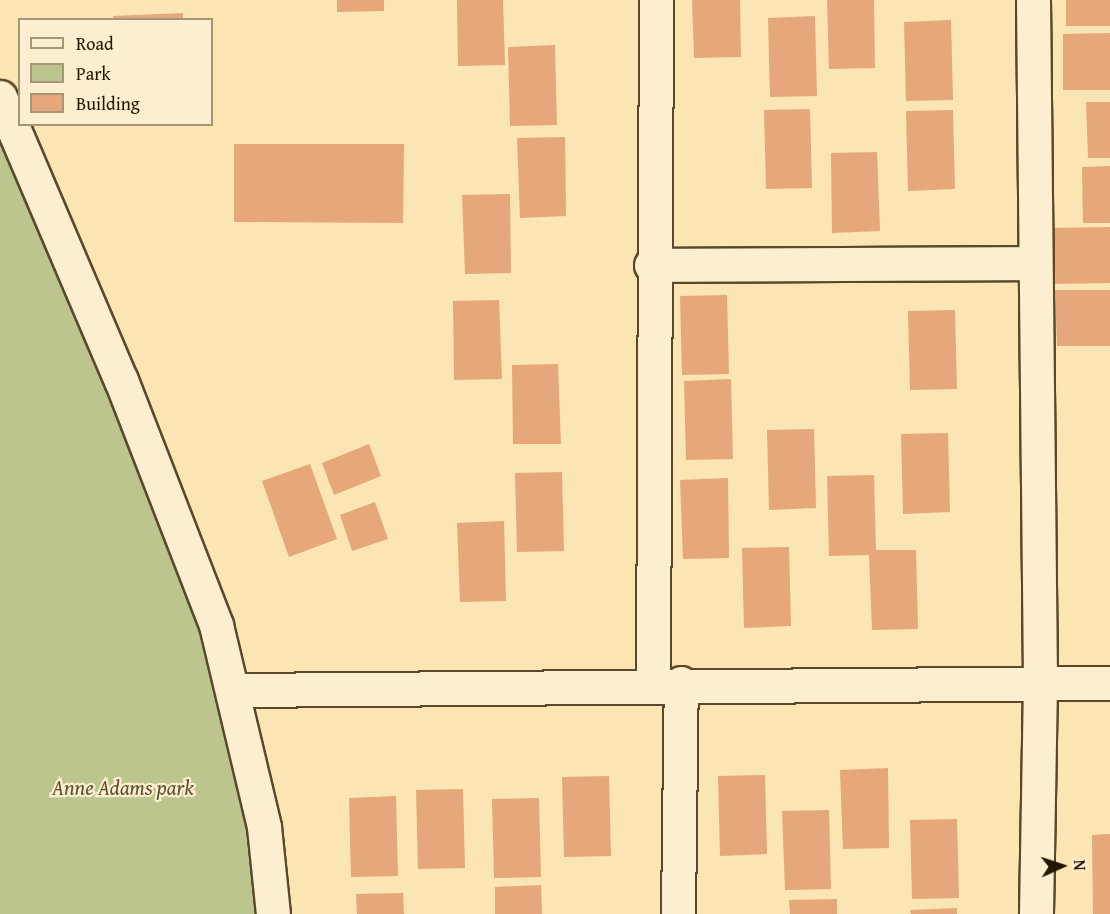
<!DOCTYPE html>
<html>
<head>
<meta charset="utf-8">
<style>
	body { margin:0 }
	#map { position:relative; width:1110px; height:914px; overflow:hidden; background:#fae5b3; font-family:"Gentium Book Plus",serif }
	div>[style] { position:absolute }
	.green>* { inset:0; background:#bcc58e }
	.building>* { inset:0; background:#e6a77a }
	.roads { filter:drop-shadow(2px 0 #5a482d) drop-shadow(-2px 0 #5a482d) drop-shadow(0 2px #5a482d) drop-shadow(0 -2px #5a482d) }
	.minor>* { height:33px; margin:-16.5px; padding:0 16.5px; transform-origin:16.5px; border-radius:16.5px; background:#fceece }
	span { translate:-50% -50%; white-space:nowrap; text-align:center; line-height:1.15; -webkit-text-stroke:4.5px #fceece; paint-order:stroke }
	.park-label { font-size:21px; color:#5a5232; font-style:italic }
	.legend { position:absolute; left:18px; top:18px; width:195px; height:108px; box-sizing:border-box; background:#fceece; border:2px solid #a6977c; margin:0; padding:8px 10px; list-style:none; font-size:18px; color:#251400 }
	.legend li { display:flex; align-items:center; gap:12px; height:30px }
	.legend b { width:30px; border:2px solid #a6977c }
	.north { position:absolute; left:1032px; top:836px; width:60px; height:60px; -webkit-text-stroke:4px #fceece; paint-order:stroke; rotate:87deg; font-size:16px; font-weight:700; line-height:24px; text-align:center; color:#251400 }
	.north::after { content:''; display:block; margin:auto; width:21px; height:27px; background:#251400; clip-path:polygon(50% 0,100% 100%,50% 72%,0 100%) }
</style>
</head>
<body>
<div id="map">
	<div class="green">
		<i style="clip-path:polygon(0 90px,216px 625px,271px 914px,0 914px)"></i>
	</div>
	<div class="building">
		<i style="clip-path:polygon(337px 0,384px 0,384px 11px,337px 12px)"></i>
		<i style="clip-path:polygon(457px 0,503px 0,505px 65px,458px 66px)"></i>
		<i style="clip-path:polygon(692px 0,740px 0,741px 57px,694px 58px)"></i>
		<i style="clip-path:polygon(827px 0,874px 0,875px 68px,829px 69px)"></i>
		<i style="clip-path:polygon(1066px 0,1110px 0,1110px 26px,1066px 26px)"></i>
		<i style="clip-path:polygon(183px 13px,183px 20px,114px 20px,113px 16px)"></i>
		<i style="clip-path:polygon(815px 16px,817px 96px,770px 97px,768px 18px)"></i>
		<i style="clip-path:polygon(951px 20px,953px 100px,906px 101px,904px 22px)"></i>
		<i style="clip-path:polygon(1110px 33px,1110px 90px,1063px 90px,1063px 34px)"></i>
		<i style="clip-path:polygon(555px 45px,557px 125px,510px 126px,508px 47px)"></i>
		<i style="clip-path:polygon(1086px 102px,1110px 102px,1110px 158px,1088px 158px)"></i>
		<i style="clip-path:polygon(810px 109px,812px 188px,766px 189px,764px 110px)"></i>
		<i style="clip-path:polygon(953px 110px,955px 189px,908px 191px,906px 111px)"></i>
		<i style="clip-path:polygon(565px 137px,566px 216px,520px 218px,517px 138px)"></i>
		<i style="clip-path:polygon(234px 144px,404px 144px,403px 223px,234px 222px)"></i>
		<i style="clip-path:polygon(877px 152px,880px 231px,832px 233px,831px 153px)"></i>
		<i style="clip-path:polygon(1110px 166px,1110px 223px,1083px 223px,1082px 167px)"></i>
		<i style="clip-path:polygon(510px 194px,511px 273px,465px 274px,462px 195px)"></i>
		<i style="clip-path:polygon(1110px 227px,1110px 283px,1052px 284px,1052px 228px)"></i>
		<i style="clip-path:polygon(1055px 290px,1110px 290px,1110px 346px,1057px 346px)"></i>
		<i style="clip-path:polygon(727px 295px,729px 374px,682px 375px,680px 296px)"></i>
		<i style="clip-path:polygon(499px 300px,502px 379px,454px 380px,453px 301px)"></i>
		<i style="clip-path:polygon(955px 310px,957px 389px,910px 390px,908px 311px)"></i>
		<i style="clip-path:polygon(558px 364px,561px 444px,513px 444px,512px 365px)"></i>
		<i style="clip-path:polygon(731px 379px,733px 459px,686px 460px,684px 381px)"></i>
		<i style="clip-path:polygon(814px 429px,816px 508px,769px 510px,767px 430px)"></i>
		<i style="clip-path:polygon(948px 433px,950px 512px,903px 514px,901px 434px)"></i>
		<i style="clip-path:polygon(369px 444px,381px 476px,334px 495px,322px 463px)"></i>
		<i style="clip-path:polygon(310px 464px,337px 539px,289px 557px,262px 481px)"></i>
		<i style="clip-path:polygon(562px 472px,564px 551px,517px 552px,515px 473px)"></i>
		<i style="clip-path:polygon(874px 475px,876px 550px,916px 550px,918px 629px,872px 630px,869px 555px,829px 556px,827px 476px)"></i>
		<i style="clip-path:polygon(728px 478px,729px 558px,683px 559px,680px 480px)"></i>
		<i style="clip-path:polygon(375px 502px,388px 539px,352px 551px,340px 515px)"></i>
		<i style="clip-path:polygon(504px 521px,506px 601px,460px 602px,457px 523px)"></i>
		<i style="clip-path:polygon(789px 547px,791px 626px,744px 628px,742px 548px)"></i>
		<i style="clip-path:polygon(888px 768px,889px 848px,843px 849px,840px 770px)"></i>
		<i style="clip-path:polygon(765px 775px,767px 854px,720px 856px,718px 776px)"></i>
		<i style="clip-path:polygon(609px 776px,611px 856px,564px 857px,562px 777px)"></i>
		<i style="clip-path:polygon(463px 789px,465px 868px,418px 869px,416px 790px)"></i>
		<i style="clip-path:polygon(396px 796px,398px 876px,351px 877px,349px 798px)"></i>
		<i style="clip-path:polygon(539px 798px,541px 877px,494px 878px,492px 799px)"></i>
		<i style="clip-path:polygon(829px 810px,831px 889px,785px 890px,782px 811px)"></i>
		<i style="clip-path:polygon(957px 819px,959px 898px,912px 899px,910px 820px)"></i>
		<i style="clip-path:polygon(1110px 834px,1110px 914px,1093px 914px,1092px 835px)"></i>
		<i style="clip-path:polygon(541px 885px,542px 914px,495px 914px,495px 887px)"></i>
		<i style="clip-path:polygon(403px 893px,404px 914px,357px 914px,356px 894px)"></i>
		<i style="clip-path:polygon(837px 899px,837px 914px,790px 914px,789px 900px)"></i>
		<i style="clip-path:polygon(957px 908px,957px 914px,911px 914px,910px 910px)"></i>
	</div>
	<div class="roads">
		<div class="minor">
			<i style="left:1033px;top:0;width:683px;rotate:89.41deg"></i>
			<i style="left:1040px;top:683px;width:231px;rotate:91deg"></i>
			<i style="left:0;top:97px;width:308px;rotate:66.9deg"></i>
			<i style="left:121px;top:380px;width:263px;rotate:68.8deg"></i>
			<i style="left:216px;top:625px;width:208px;rotate:76.6deg"></i>
			<i style="left:264px;top:827px;width:87px;rotate:84.1deg"></i>
			<i style="left:651px;top:265px;width:382px;rotate:-0.3deg"></i>
			<i style="left:653px;top:684px;width:684px;rotate:-89.75deg"></i>
			<i style="left:234px;top:690px;width:876px;rotate:-0.46deg"></i>
			<i style="left:678px;top:914px;width:231px;rotate:-89.3deg"></i>
		</div>
	</div>
	<div class="park-label">
		<span style="left:123px;top:788px">Anne Adams park</span>
	</div>
	<ul class="legend">
	<li><b style="height:8px;background:#fceece"></b>Road</li>
	<li><b style="height:16px;background:#bcc58e"></b>Park</li>
	<li><b style="height:16px;background:#e6a77a"></b>Building</li>
	</ul>
	<div class="north">N</div>
</div>
</body>
</html>
